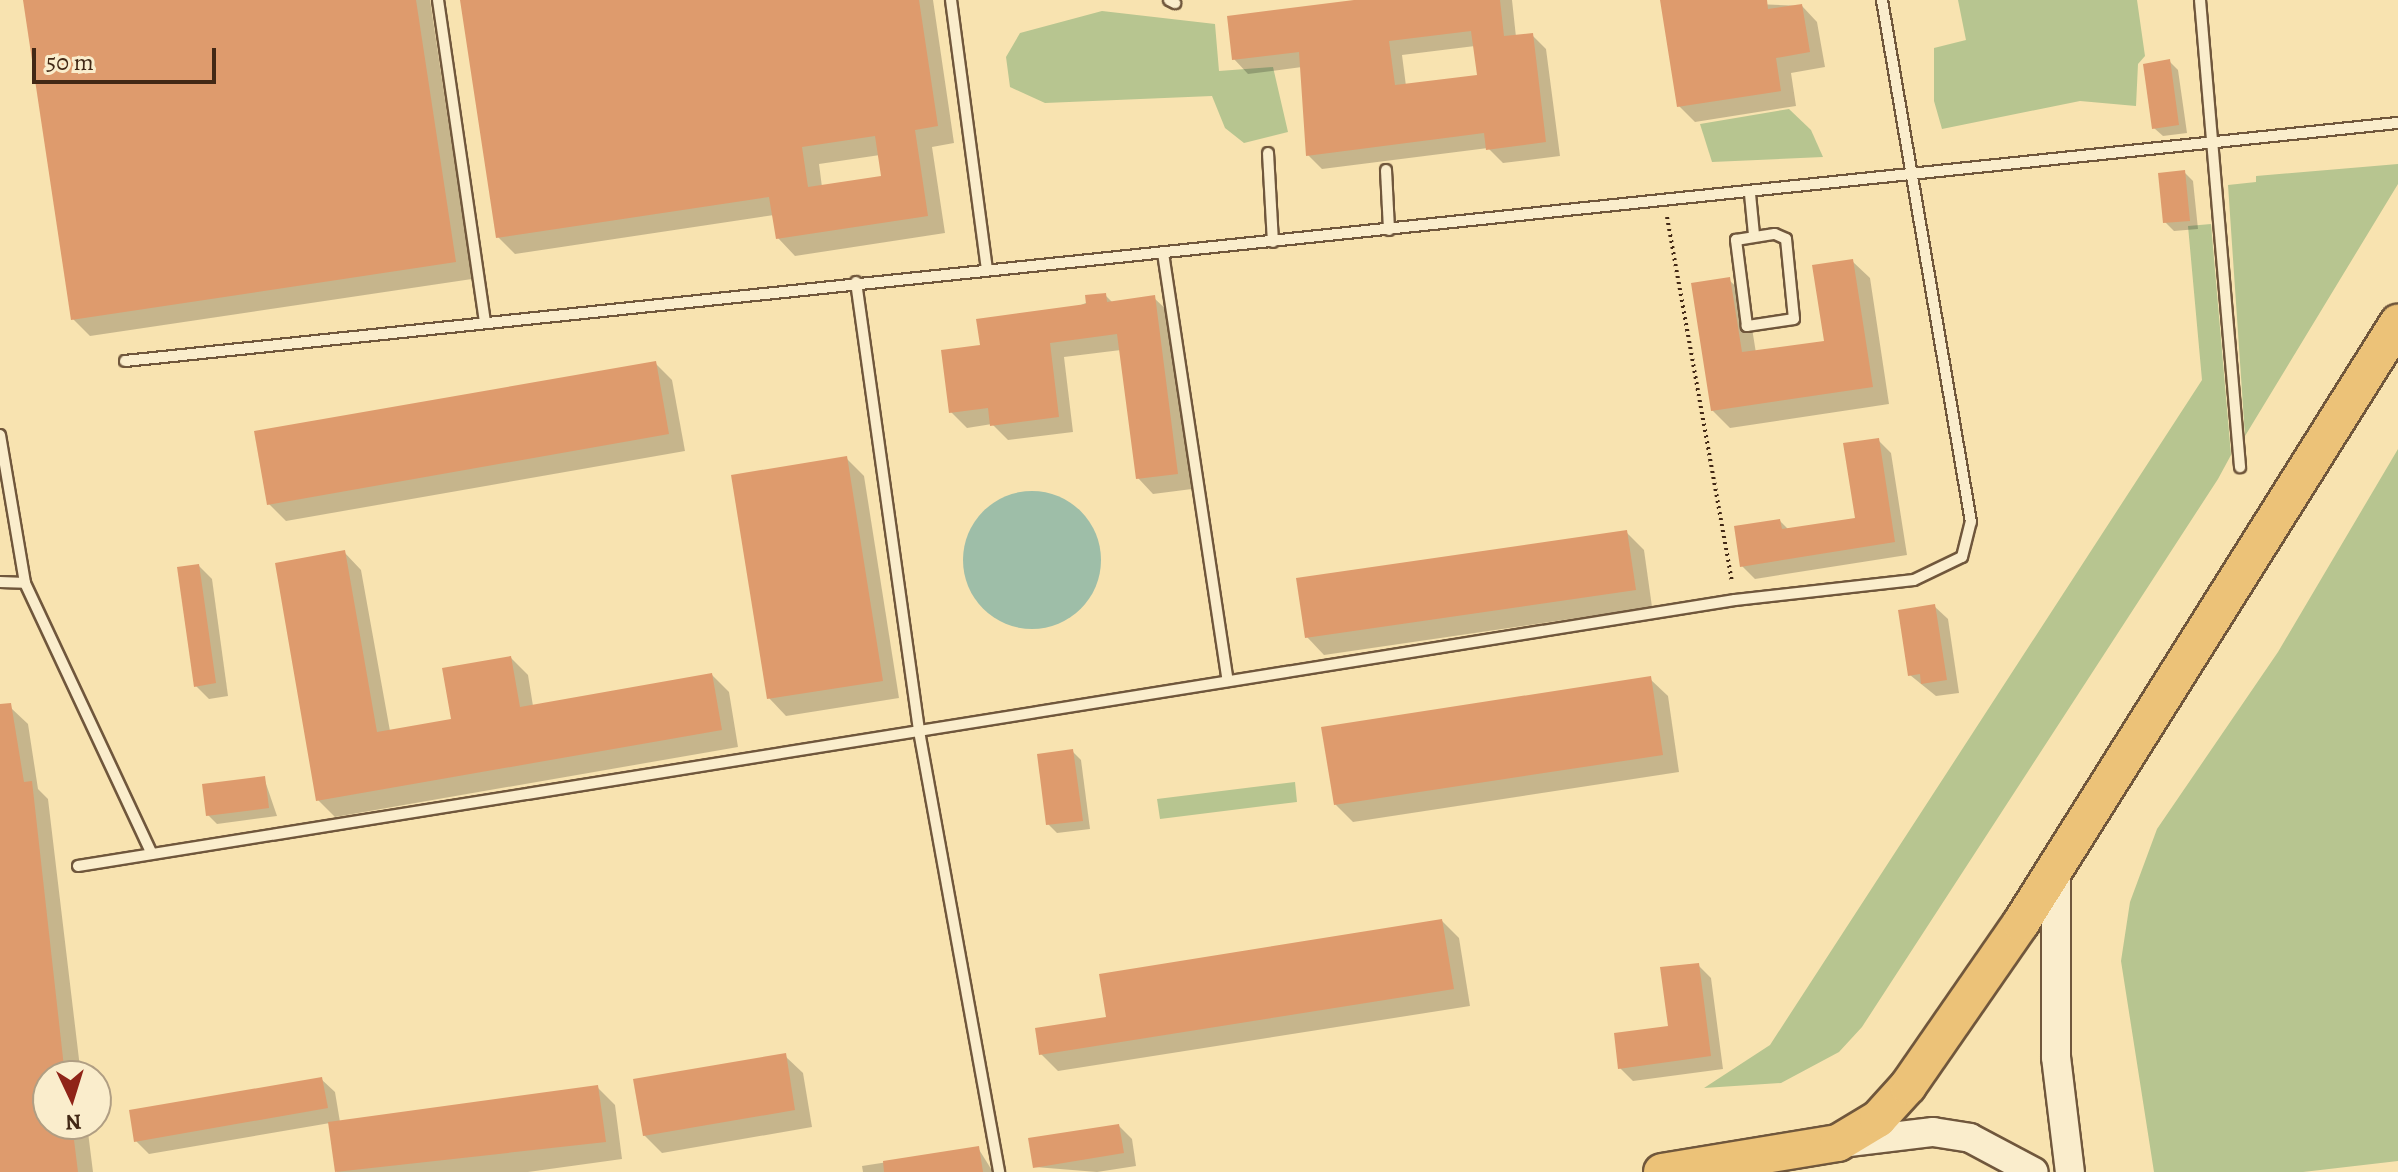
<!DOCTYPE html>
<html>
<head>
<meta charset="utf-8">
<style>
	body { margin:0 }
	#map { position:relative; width:2398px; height:1172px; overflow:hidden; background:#f8e3b0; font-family:Alegreya,serif }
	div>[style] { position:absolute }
	.green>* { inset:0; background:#b7c590 }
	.water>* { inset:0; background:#9ebea8 }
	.round { border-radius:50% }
	.shadow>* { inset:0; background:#0003 }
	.building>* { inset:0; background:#de9b6d }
	.path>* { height:4px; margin-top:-2px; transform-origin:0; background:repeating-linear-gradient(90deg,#422815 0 2px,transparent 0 6px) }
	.roads { filter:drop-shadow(2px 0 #70573c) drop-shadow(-2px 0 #70573c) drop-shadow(0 2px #70573c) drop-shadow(0 -2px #70573c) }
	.lane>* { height:10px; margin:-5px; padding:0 5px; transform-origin:5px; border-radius:5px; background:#faedcc }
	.secondary>* { height:28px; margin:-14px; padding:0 14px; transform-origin:14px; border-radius:14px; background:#faedcc }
	.highway>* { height:36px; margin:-18px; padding:0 18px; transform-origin:18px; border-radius:18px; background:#ecc278 }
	span { translate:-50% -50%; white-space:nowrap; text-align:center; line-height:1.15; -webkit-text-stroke:6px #faedcc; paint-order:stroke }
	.north { position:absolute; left:32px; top:1060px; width:80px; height:80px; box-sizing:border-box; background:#faedcc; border:2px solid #b09e83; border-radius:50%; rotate:176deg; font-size:22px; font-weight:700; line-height:32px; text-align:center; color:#422815 }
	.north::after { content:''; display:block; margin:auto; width:28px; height:36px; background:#8f2418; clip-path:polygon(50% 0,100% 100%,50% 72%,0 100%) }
	.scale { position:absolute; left:32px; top:48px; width:184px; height:36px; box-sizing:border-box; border:4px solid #422815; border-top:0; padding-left:10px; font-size:24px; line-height:28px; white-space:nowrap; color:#422815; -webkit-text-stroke:6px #faedcc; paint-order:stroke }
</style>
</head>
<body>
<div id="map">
	<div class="green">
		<i style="clip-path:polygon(1958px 0,2137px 0,2145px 56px,2138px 64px,2136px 106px,2080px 101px,1942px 129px,1934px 101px,1934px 48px,1966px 40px)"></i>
		<i style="clip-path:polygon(1102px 11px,1215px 24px,1219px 71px,1273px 67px,1288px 132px,1244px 143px,1225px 128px,1212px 96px,1045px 103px,1010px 87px,1006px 57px,1020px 33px)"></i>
		<i style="clip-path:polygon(1789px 109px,1811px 130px,1823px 157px,1712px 162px,1700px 124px)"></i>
		<i style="clip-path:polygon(2398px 164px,2398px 184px,2245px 436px,2228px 185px,2256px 182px,2256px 176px)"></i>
		<i style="clip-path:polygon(2211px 224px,2231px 455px,2218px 479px,1862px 1027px,1839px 1052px,1781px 1083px,1704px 1088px,1770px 1045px,2202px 380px,2188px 226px)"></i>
		<i style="clip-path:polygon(2398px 449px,2398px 1161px,2303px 1172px,2154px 1172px,2121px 961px,2130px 902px,2157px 829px,2278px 652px)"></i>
		<i style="clip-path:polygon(1295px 782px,1297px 802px,1160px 819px,1157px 799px)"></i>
	</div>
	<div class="water">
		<i class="round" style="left:963px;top:491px;width:138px;height:138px"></i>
	</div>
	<div class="shadow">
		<i style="clip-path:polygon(25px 0,430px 0,472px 279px,90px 336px,73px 319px)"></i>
		<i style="clip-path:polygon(evenodd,462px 0,933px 0,954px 143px,932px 147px,945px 233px,795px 256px,778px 238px,774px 215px,515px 254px,498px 237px,462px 0,880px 155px,884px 177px,822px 187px,819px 164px,880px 155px)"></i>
		<i style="clip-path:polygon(evenodd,1371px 0,1512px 0,1516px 37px,1532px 35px,1546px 49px,1560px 156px,1503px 163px,1488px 148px,1322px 169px,1308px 155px,1302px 67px,1248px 74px,1234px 59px,1371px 0,1475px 46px,1479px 77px,1406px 86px,1402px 55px,1475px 46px)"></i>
		<i style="clip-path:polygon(1662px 0,1802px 6px,1817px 22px,1825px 67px,1791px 73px,1796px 106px,1695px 122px,1679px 106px)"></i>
		<i style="clip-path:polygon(2170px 62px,2178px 70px,2187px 133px,2163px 136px,2154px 128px)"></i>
		<i style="clip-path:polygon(2184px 172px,2193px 181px,2198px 229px,2174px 231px,2165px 222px)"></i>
		<i style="clip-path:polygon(1852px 261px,1870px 278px,1889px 404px,1730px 428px,1712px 410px,1729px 280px,1747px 297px,1756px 353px,1826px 343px)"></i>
		<i style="clip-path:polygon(1105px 295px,1113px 303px,1154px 298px,1170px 313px,1192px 489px,1153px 494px,1138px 478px,1121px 350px,1064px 357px,1073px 432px,1008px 440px,992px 424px,967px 428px,951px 412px,982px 346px)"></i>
		<i style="clip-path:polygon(655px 363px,672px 380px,685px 451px,286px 521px,269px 504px)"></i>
		<i style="clip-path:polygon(1878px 440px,1891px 453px,1907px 555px,1755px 579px,1742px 566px,1780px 521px,1789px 530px,1857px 519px)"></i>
		<i style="clip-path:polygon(846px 458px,864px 476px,899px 698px,786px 716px,769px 698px)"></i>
		<i style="clip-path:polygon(1626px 532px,1644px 550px,1652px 607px,1324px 655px,1307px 637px)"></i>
		<i style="clip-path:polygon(344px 552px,361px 570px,390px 731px,453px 720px,511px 658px,528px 675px,533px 706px,712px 675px,729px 692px,738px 747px,335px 817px,318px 800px)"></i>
		<i style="clip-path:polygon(199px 566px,212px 579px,228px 696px,209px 699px,196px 686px)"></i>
		<i style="clip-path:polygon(1934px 606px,1948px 619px,1959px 693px,1936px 696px,1910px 675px)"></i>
		<i style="clip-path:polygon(1650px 679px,1668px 696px,1679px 772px,1353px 822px,1335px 804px)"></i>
		<i style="clip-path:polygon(11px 708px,28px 724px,38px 789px,48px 799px,81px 1076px,48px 1076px,48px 1124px,87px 1124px,93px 1172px,0 1172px,0 709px)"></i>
		<i style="clip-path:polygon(1072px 751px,1081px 760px,1090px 829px,1057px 833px,1048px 824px)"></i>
		<i style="clip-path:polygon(264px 778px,277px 816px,217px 824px,208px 815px)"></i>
		<i style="clip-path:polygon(1442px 921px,1459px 938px,1470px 1006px,1058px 1071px,1041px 1054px,1108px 1019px)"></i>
		<i style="clip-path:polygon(1698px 965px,1711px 978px,1723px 1069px,1633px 1081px,1620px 1068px,1670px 1027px)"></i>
		<i style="clip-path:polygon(785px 1056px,803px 1073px,812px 1127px,662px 1153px,644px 1135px)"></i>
		<i style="clip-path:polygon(321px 1079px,335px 1092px,340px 1122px,597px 1087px,615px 1105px,622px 1159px,528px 1172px,337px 1172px,330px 1123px,149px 1154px,136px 1141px)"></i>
		<i style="clip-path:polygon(1119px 1126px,1132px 1139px,1136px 1166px,1097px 1172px,1035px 1167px)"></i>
		<i style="clip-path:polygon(978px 1148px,993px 1172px,863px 1172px,862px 1166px)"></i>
	</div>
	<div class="building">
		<i style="clip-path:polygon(23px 0,416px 0,456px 262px,71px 320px)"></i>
		<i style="clip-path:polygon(evenodd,460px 0,919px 0,938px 126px,915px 130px,928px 216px,776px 239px,769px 197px,496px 238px,460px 0,875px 136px,881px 176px,808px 187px,802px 147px,875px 136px)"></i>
		<i style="clip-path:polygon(evenodd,1354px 0,1500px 0,1504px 36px,1533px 33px,1546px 142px,1486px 150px,1484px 133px,1306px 156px,1299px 52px,1232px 60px,1227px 16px,1354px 0,1471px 31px,1477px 75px,1395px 85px,1389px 41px,1471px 31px)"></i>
		<i style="clip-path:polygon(1660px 0,1767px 0,1768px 9px,1802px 4px,1810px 52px,1776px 58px,1781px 91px,1677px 107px)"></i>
		<i style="clip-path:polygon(2170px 59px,2179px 125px,2152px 129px,2143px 64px)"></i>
		<i style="clip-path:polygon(2185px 170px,2190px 221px,2163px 223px,2158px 173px)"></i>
		<i style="clip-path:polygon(1853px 259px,1873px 387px,1711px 411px,1691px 283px,1730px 277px,1742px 352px,1824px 341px,1812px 265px)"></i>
		<i style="clip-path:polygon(1106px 293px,1107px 302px,1155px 295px,1178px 474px,1136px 479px,1117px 334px,1050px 343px,1059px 417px,990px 426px,988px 408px,949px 413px,941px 350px,980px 345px,976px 319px,1086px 304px,1085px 295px)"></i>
		<i style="clip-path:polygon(656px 361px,669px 434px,267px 505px,254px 431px)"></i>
		<i style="clip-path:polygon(1879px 438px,1895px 542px,1740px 567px,1734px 526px,1780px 519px,1782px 529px,1855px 518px,1843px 443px)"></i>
		<i style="clip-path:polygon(847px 456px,883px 681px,767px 699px,731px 475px)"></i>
		<i style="clip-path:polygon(1627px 530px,1636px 590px,1305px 638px,1296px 578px)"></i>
		<i style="clip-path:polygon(345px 550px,377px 732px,451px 719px,442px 668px,511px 656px,520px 707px,712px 673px,722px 730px,316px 801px,275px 563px)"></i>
		<i style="clip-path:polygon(199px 564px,216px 683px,194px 687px,177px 567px)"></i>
		<i style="clip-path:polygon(1935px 604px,1947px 680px,1921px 684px,1920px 674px,1908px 676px,1898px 610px)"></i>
		<i style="clip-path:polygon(1651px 676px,1663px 755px,1334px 805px,1321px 727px)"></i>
		<i style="clip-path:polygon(11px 703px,24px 782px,32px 781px,65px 1076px,48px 1076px,48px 1124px,72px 1124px,78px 1172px,0 1172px,0 704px)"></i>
		<i style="clip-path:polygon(1073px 749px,1083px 821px,1046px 825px,1037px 754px)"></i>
		<i style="clip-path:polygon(265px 776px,269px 808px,206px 816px,202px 784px)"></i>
		<i style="clip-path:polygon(1442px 919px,1454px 989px,1039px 1055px,1035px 1028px,1106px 1017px,1099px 974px)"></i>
		<i style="clip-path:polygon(1699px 963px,1711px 1056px,1618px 1069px,1614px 1033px,1668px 1026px,1660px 967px)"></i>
		<i style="clip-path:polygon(786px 1053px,795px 1110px,643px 1136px,633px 1079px)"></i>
		<i style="clip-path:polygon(322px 1077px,328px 1108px,134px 1142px,129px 1110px)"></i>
		<i style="clip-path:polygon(598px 1085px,606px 1142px,335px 1172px,328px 1122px)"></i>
		<i style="clip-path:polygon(1119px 1124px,1124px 1153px,1033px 1168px,1028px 1138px)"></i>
		<i style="clip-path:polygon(979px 1146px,983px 1172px,884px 1172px,883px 1161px)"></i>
	</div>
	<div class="path">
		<i style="left:1667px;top:217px;width:371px;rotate:79.9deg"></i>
	</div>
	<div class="roads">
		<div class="lane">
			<i style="left:438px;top:0;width:326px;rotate:81.7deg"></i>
			<i style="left:951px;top:0;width:271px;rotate:82.4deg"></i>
			<i style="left:1169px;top:0;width:7px;rotate:27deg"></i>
			<i style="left:2200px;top:0;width:469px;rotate:85.1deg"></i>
			<i style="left:1268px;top:153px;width:89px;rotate:86.8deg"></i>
			<i style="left:1386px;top:170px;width:60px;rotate:87.1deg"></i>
			<i style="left:1750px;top:194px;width:41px;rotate:84.4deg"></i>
			<i style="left:1775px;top:234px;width:12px;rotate:24deg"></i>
			<i style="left:1786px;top:239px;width:80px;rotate:84.3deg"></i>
			<i style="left:1794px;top:319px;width:48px;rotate:171.5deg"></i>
			<i style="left:1747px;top:326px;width:87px;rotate:-97.3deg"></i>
			<i style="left:1736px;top:240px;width:39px;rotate:-9deg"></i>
			<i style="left:1163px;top:253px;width:433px;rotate:81.4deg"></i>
			<i style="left:856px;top:282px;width:453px;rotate:82deg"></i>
			<i style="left:919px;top:731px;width:448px;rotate:79.7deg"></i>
			<i style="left:125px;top:361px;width:2285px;rotate:-5.98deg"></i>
			<i style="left:0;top:435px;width:150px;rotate:80.4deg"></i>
			<i style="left:0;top:582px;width:25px;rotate:2deg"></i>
			<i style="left:25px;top:583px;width:299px;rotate:64.9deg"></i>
			<i style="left:78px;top:866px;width:1678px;rotate:-9.12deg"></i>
			<i style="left:1735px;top:600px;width:180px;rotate:-6.4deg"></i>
			<i style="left:1914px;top:580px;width:53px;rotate:-25.6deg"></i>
			<i style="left:1962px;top:557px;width:36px;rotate:-76deg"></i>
			<i style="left:1971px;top:522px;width:530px;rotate:-99.68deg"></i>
		</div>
		<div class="secondary">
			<i style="left:2056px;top:869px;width:188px;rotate:90deg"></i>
			<i style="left:2056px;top:1057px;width:116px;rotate:83.1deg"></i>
			<i style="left:1849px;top:1142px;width:85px;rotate:-6.8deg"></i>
			<i style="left:1933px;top:1132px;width:37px;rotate:9deg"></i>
			<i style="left:1970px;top:1138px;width:72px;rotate:28deg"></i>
		</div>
		<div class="highway">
			<i style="left:1662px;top:1172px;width:178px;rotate:-9.4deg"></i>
			<i style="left:1838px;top:1143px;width:47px;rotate:-31deg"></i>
			<i style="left:1878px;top:1119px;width:45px;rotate:-47.7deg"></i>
			<i style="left:1908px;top:1086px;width:198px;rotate:-55.3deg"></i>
			<i style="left:2021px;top:923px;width:709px;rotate:-57.86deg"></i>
		</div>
	</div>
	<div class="north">N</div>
	<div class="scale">50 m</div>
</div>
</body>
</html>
